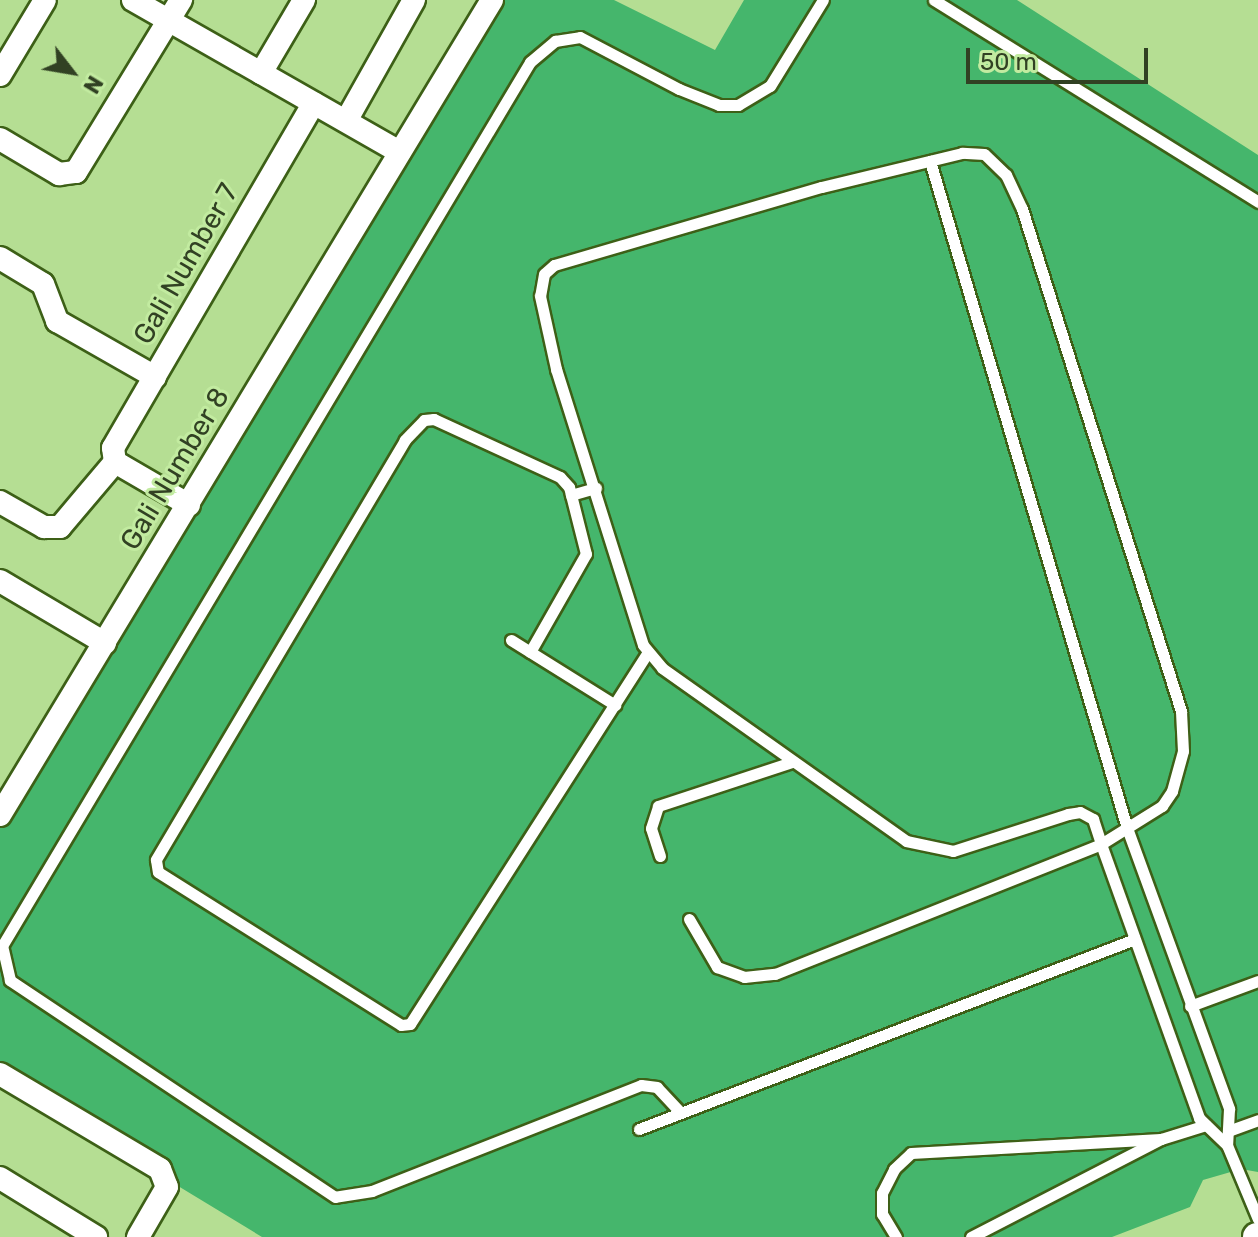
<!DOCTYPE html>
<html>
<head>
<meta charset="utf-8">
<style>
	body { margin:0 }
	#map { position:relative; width:1258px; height:1237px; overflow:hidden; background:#b5de93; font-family:Rubik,sans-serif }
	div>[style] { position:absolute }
	.building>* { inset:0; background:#45b66c }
	.roads { filter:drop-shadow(2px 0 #3d6017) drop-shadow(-2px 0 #3d6017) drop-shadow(0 2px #3d6017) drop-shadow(0 -2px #3d6017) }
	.service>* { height:11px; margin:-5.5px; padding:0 5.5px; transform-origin:5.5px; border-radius:5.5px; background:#fff }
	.minor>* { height:22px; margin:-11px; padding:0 11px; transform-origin:11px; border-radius:11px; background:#fff }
	.tertiary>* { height:28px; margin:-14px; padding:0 14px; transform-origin:14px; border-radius:14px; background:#fff }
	span { translate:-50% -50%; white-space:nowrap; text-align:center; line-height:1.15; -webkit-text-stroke:6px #c2eba0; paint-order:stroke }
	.street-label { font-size:28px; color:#314123 }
	.north { position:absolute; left:32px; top:32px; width:80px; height:80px; -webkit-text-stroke:6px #c2eba0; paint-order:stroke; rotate:121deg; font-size:22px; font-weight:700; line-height:32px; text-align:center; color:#314123 }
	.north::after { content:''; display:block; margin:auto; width:28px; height:36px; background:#314123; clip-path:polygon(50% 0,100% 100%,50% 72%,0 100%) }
	.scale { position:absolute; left:966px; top:48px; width:182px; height:36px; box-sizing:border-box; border:4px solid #314123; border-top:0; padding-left:10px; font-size:24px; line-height:28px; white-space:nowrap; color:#314123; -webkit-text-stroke:6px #c2eba0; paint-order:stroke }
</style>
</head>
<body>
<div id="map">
	<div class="building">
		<i style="clip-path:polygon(500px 0,614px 0,715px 50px,744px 0,1017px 0,1258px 155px,1258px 1172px,1241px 1169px,1203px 1180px,1190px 1207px,1112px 1237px,262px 1237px,0 1078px,0 816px)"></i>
	</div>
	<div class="roads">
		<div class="service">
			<i style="left:934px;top:0;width:382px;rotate:31.9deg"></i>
			<i style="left:930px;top:161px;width:695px;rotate:73.55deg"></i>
			<i style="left:1127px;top:828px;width:299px;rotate:70deg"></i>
			<i style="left:1229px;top:1109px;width:36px;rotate:93deg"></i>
			<i style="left:571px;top:495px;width:26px;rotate:-16deg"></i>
			<i style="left:511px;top:640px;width:123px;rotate:32deg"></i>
			<i style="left:530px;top:652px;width:113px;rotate:-60.3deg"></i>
			<i style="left:586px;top:554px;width:69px;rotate:-104.2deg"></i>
			<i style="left:569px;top:487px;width:13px;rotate:-132deg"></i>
			<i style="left:560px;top:477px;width:139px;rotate:-155.3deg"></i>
			<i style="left:434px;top:419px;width:10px;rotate:174deg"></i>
			<i style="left:424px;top:420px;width:28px;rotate:134deg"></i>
			<i style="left:405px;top:440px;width:488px;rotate:120.7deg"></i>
			<i style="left:156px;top:860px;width:12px;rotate:81deg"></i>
			<i style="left:158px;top:872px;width:287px;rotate:32.2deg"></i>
			<i style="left:401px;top:1025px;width:9px;rotate:-6deg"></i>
			<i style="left:410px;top:1024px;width:439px;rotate:-57.4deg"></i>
			<i style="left:660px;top:856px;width:29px;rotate:-108deg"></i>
			<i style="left:651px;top:828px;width:23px;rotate:-72deg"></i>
			<i style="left:658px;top:806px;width:141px;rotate:-18.2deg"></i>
			<i style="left:689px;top:919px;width:56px;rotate:59.7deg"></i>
			<i style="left:717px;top:967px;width:29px;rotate:20deg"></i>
			<i style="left:744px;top:977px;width:31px;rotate:-6deg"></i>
			<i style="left:775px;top:974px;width:351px;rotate:-21.7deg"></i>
			<i style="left:1101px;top:844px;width:72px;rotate:-31.9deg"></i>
			<i style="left:1162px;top:806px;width:18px;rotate:-56deg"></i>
			<i style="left:1172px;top:791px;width:41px;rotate:-74.6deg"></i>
			<i style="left:1183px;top:751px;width:40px;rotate:-92.9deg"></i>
			<i style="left:1181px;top:711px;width:527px;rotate:-107.57deg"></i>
			<i style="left:1022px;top:209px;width:38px;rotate:-115deg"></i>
			<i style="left:1006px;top:175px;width:30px;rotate:-136deg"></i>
			<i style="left:984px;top:154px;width:22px;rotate:-177deg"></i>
			<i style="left:962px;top:153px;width:145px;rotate:166.4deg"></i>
			<i style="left:821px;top:187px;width:278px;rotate:163.7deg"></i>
			<i style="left:554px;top:265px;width:13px;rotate:138deg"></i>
			<i style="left:544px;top:274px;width:22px;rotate:100deg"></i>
			<i style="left:540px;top:296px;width:75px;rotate:77.6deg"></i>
			<i style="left:556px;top:369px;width:289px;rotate:72.5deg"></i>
			<i style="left:643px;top:645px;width:30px;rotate:50deg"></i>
			<i style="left:662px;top:668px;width:299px;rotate:35.3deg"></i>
			<i style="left:906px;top:841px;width:48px;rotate:12deg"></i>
			<i style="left:953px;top:851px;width:121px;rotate:-17.8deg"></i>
			<i style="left:1068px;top:814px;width:12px;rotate:-9deg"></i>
			<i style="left:1080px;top:812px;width:15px;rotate:28deg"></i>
			<i style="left:1093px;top:819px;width:26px;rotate:72deg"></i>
			<i style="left:1101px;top:844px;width:291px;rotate:70.3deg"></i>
			<i style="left:1199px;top:1118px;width:39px;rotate:44deg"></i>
			<i style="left:1227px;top:1145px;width:80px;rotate:67.3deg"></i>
			<i style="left:1190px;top:1006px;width:72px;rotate:-20.2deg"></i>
			<i style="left:681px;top:1113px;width:35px;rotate:-133deg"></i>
			<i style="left:657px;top:1087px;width:16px;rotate:-173deg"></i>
			<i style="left:641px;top:1085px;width:289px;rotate:158.5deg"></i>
			<i style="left:372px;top:1191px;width:37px;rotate:171deg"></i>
			<i style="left:335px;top:1197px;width:391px;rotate:-146.3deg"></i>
			<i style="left:10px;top:980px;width:35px;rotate:-103deg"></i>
			<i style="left:2px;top:946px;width:1030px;rotate:-59.15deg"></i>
			<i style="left:530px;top:62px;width:33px;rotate:-40deg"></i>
			<i style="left:555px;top:41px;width:25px;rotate:-9deg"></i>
			<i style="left:580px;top:37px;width:112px;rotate:27.7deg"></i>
			<i style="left:679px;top:89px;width:43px;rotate:21.8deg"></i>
			<i style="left:719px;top:105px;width:19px"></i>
			<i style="left:738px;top:105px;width:37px;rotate:-31deg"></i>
			<i style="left:770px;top:86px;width:101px;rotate:-58.4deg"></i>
			<i style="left:639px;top:1129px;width:531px;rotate:-20.96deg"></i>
			<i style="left:1228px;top:1131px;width:32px;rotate:-20deg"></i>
			<i style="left:896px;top:1237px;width:27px;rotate:-121deg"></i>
			<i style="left:882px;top:1214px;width:21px;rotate:-90deg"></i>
			<i style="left:882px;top:1193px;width:27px;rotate:-63deg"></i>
			<i style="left:894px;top:1169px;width:23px;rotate:-43deg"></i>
			<i style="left:911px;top:1153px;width:250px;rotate:-3.2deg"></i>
			<i style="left:971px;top:1237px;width:214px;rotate:-27.3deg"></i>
			<i style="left:1161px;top:1139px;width:47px;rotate:-17.3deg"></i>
		</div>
		<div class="minor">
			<i style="left:133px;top:0;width:307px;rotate:29.7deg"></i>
			<i style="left:261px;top:73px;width:85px;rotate:-59.5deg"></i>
			<i style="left:0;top:75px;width:87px;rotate:-59deg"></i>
			<i style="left:346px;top:121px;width:139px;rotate:-60.7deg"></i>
			<i style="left:0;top:139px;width:69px;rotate:30.7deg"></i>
			<i style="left:59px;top:174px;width:17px;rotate:-7deg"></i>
			<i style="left:76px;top:172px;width:202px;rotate:-58.6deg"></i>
			<i style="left:0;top:258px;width:50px;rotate:31.2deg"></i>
			<i style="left:43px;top:284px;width:40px;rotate:69deg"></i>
			<i style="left:57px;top:321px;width:113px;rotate:29.7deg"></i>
			<i style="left:0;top:502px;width:51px;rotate:29.6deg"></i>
			<i style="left:44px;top:527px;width:16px"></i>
			<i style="left:60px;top:527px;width:85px;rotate:-49.8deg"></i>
			<i style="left:189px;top:505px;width:86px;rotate:-149.8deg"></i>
			<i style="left:115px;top:462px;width:14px;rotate:-98deg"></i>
			<i style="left:113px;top:448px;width:399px;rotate:-59.8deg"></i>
			<i style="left:0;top:581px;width:122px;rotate:30.6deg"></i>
			<i style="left:0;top:815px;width:952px;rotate:-58.88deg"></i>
			<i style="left:0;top:1074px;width:186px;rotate:30.7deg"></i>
			<i style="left:160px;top:1169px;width:19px;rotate:69deg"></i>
			<i style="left:167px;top:1187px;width:58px;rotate:120.1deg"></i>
			<i style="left:0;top:1178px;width:113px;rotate:31.6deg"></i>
		</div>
		<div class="tertiary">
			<i style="left:1257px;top:1237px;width:1px"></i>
		</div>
	</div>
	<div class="street-label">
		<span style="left:186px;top:264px;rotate:-60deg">Gali Number 7</span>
		<span style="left:175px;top:469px;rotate:-59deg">Gali Number 8</span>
	</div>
	<div class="north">N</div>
	<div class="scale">50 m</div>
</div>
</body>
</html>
